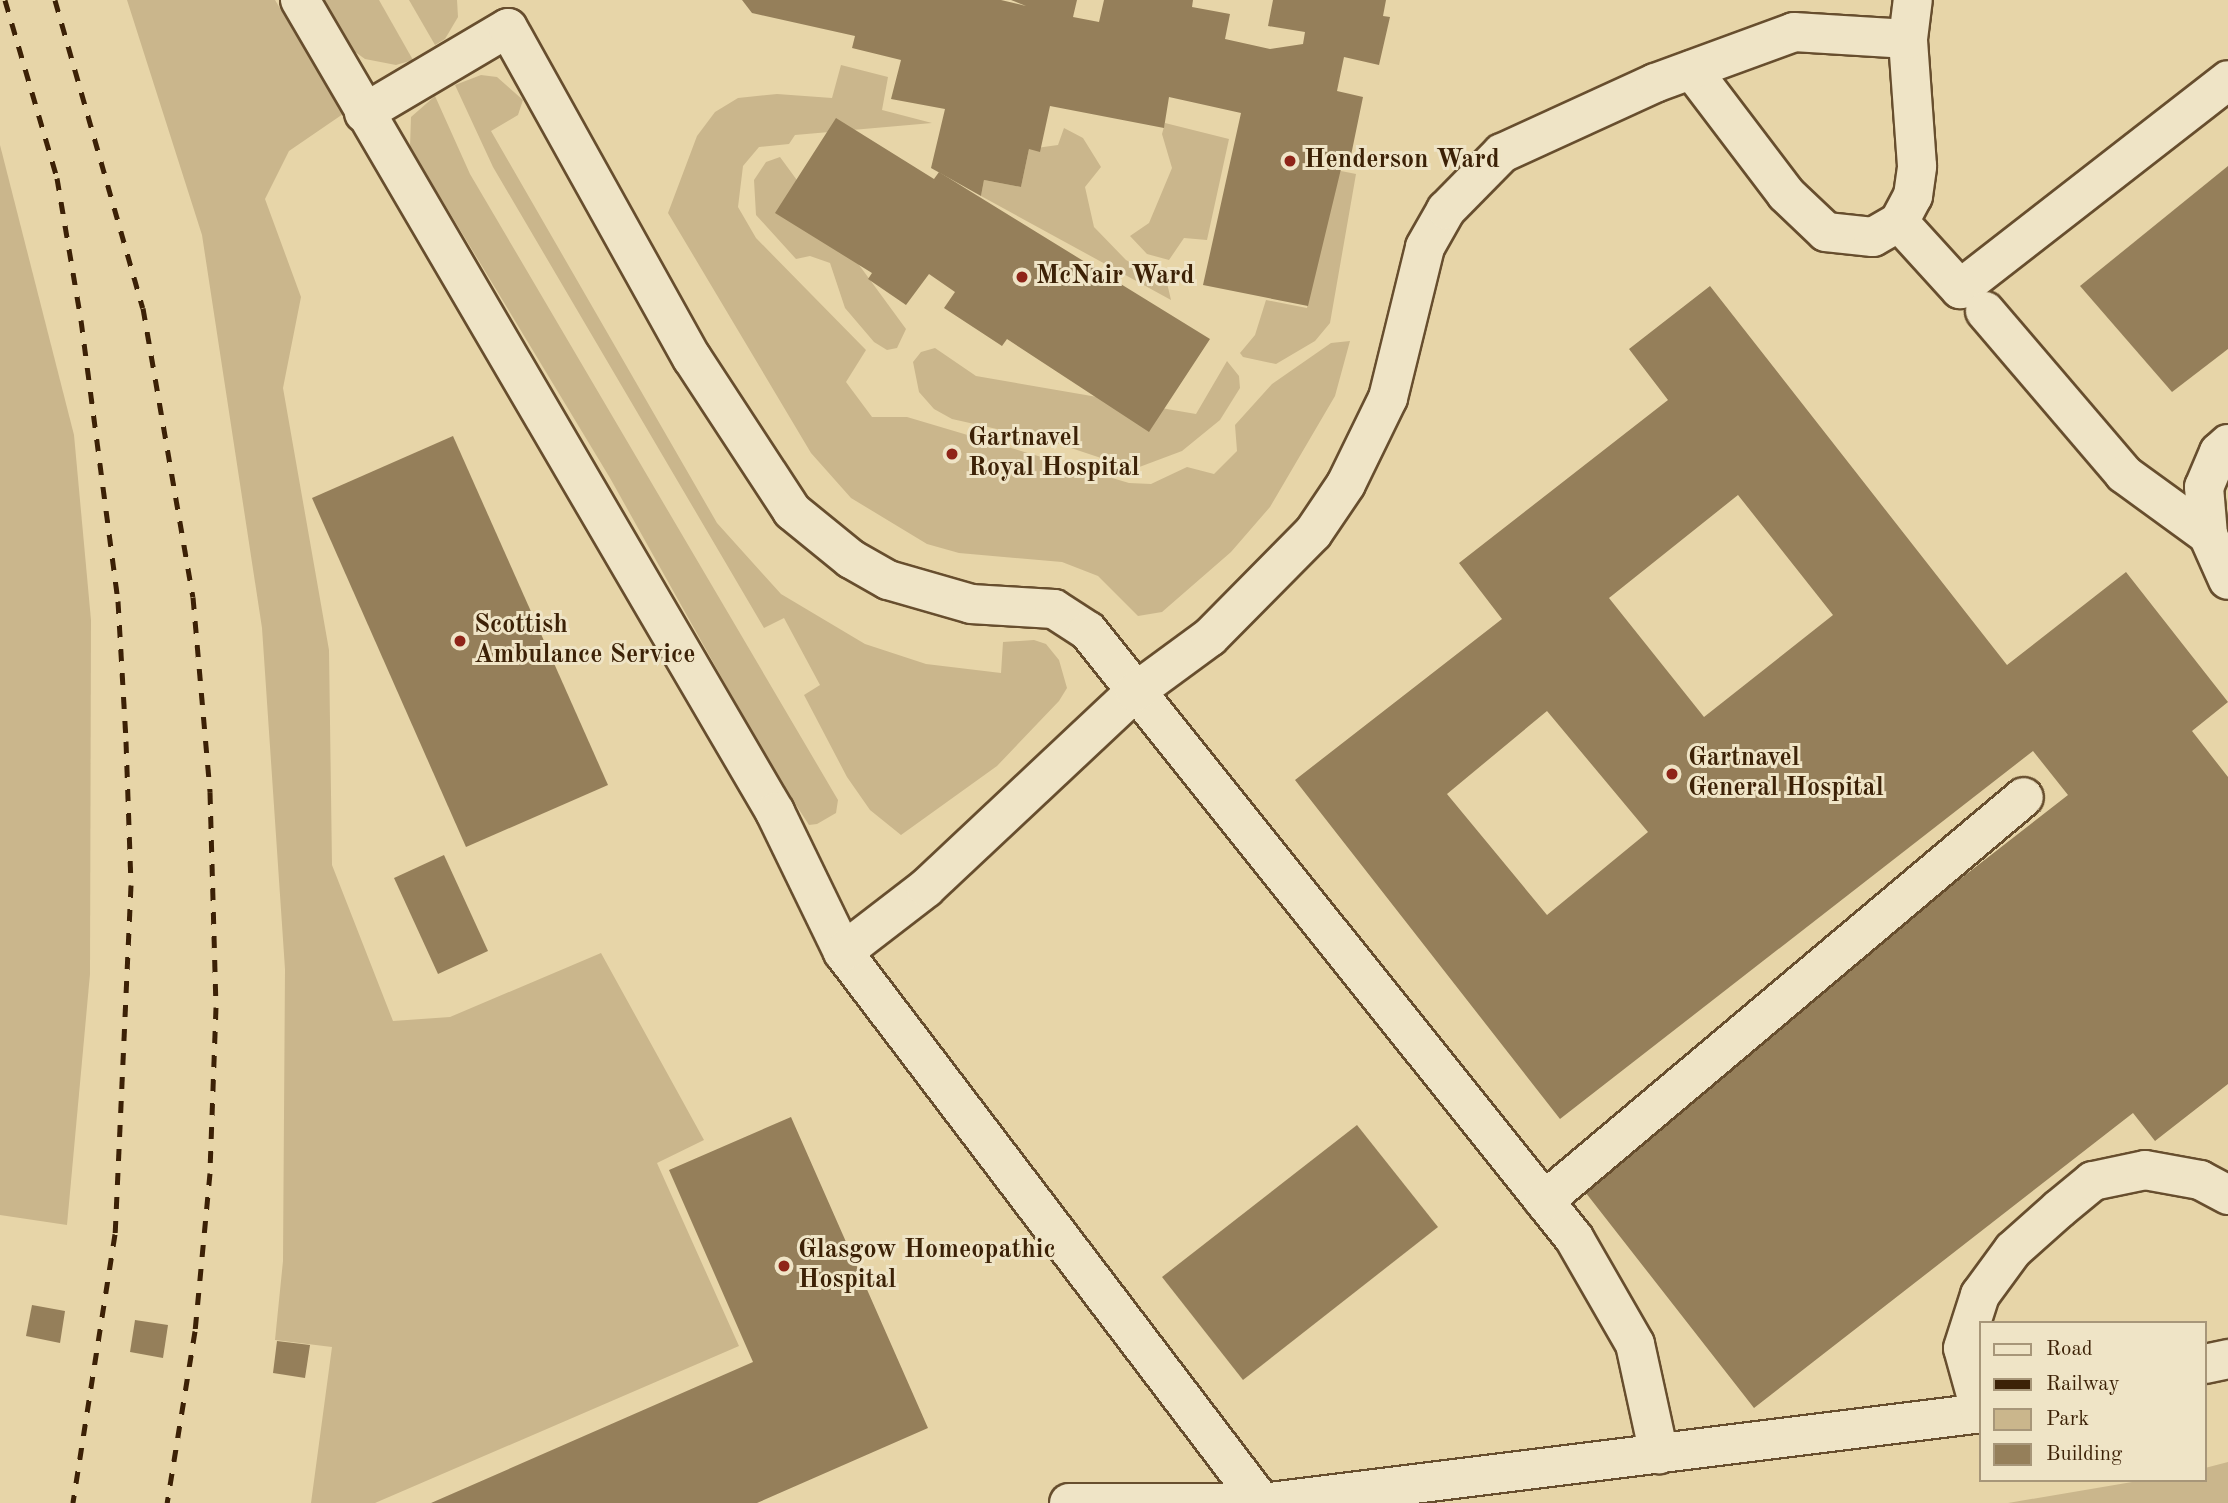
<!DOCTYPE html>
<html>
<head>
<meta charset="utf-8">
<style>
	body { margin:0 }
	#map { position:relative; width:2228px; height:1503px; overflow:hidden; background:#e7d5a8; font-family:"Old Standard TT",serif }
	div>[style] { position:absolute }
	.green>* { inset:0; background:#cab68c }
	.building>* { inset:0; background:#957f5a }
	.roads { filter:drop-shadow(2px 0 #674e2e) drop-shadow(-2px 0 #674e2e) drop-shadow(0 2px #674e2e) drop-shadow(0 -2px #674e2e) }
	.minor>* { height:38px; margin:-19px; padding:0 19px; transform-origin:19px; border-radius:19px; background:#efe4c6 }
	.rail>* { height:5px; margin-top:-2.5px; transform-origin:0; background:repeating-linear-gradient(90deg,#3c2106 0 12px,transparent 0 24px) }
	.dots>* { width:19px; height:19px; translate:-50% -50%; box-sizing:border-box; border:4px solid #efe4c6; border-radius:50% }
	span { translate:-50% -50%; white-space:nowrap; text-align:center; line-height:1.15; -webkit-text-stroke:6px #efe4c6; paint-order:stroke }
	.poi-label { font-size:26px; color:#3c2106; font-weight:700 }
	.left { translate:0 -50%; text-align:left }
	.legend { position:absolute; left:1979px; top:1321px; width:228px; height:161px; box-sizing:border-box; background:#efe4c6; border:2px solid #a79679; margin:0; padding:9px 12px; list-style:none; font-size:21px; color:#3c2106 }
	.legend li { display:flex; align-items:center; gap:14px; height:35px }
	.legend b { width:35px; border:2px solid #a79679 }
</style>
</head>
<body>
<div id="map">
	<div class="green">
		<i style="clip-path:polygon(127px 0,275px 0,343px 114px,289px 151px,265px 199px,301px 297px,283px 388px,329px 650px,332px 865px,393px 1021px,450px 1017px,601px 953px,704px 1140px,657px 1163px,739px 1346px,375px 1503px,311px 1503px,332px 1347px,275px 1340px,283px 1261px,285px 969px,262px 628px,202px 235px)"></i>
		<i style="clip-path:polygon(322px 0,379px 0,413px 60px,396px 65px,365px 59px,351px 49px)"></i>
		<i style="clip-path:polygon(409px 0,457px 0,458px 17px,445px 39px,435px 45px)"></i>
		<i style="clip-path:polygon(841px 65px,888px 77px,882px 110px,932px 123px,795px 135px,789px 144px,759px 147px,743px 166px,738px 207px,756px 238px,866px 350px,846px 382px,872px 417px,907px 417px,1129px 483px,1151px 484px,1187px 467px,1214px 474px,1237px 451px,1235px 425px,1272px 384px,1331px 343px,1350px 341px,1335px 396px,1270px 507px,1231px 552px,1162px 612px,1138px 616px,1098px 576px,1062px 562px,959px 553px,927px 544px,851px 498px,811px 453px,668px 213px,697px 136px,715px 112px,738px 98px,777px 94px,832px 98px)"></i>
		<i style="clip-path:polygon(481px 75px,497px 77px,523px 100px,518px 115px,491px 131px,717px 523px,781px 594px,865px 644px,926px 664px,1001px 673px,1003px 642px,1034px 640px,1046px 644px,1059px 660px,1067px 688px,1059px 701px,997px 766px,901px 835px,870px 810px,847px 777px,804px 695px,820px 685px,784px 618px,764px 628px,493px 167px,455px 85px)"></i>
		<i style="clip-path:polygon(435px 96px,470px 174px,838px 800px,836px 813px,817px 824px,809px 825px,774px 771px,610px 478px,410px 147px,411px 117px)"></i>
		<i style="clip-path:polygon(1165px 123px,1229px 139px,1207px 240px,1184px 238px,1169px 260px,1147px 254px,1130px 236px,1149px 223px,1172px 168px,1162px 134px)"></i>
		<i style="clip-path:polygon(1064px 128px,1083px 138px,1101px 167px,1085px 187px,1094px 227px,1126px 260px,1167px 283px,1171px 300px,981px 196px,984px 180px,1021px 187px,1029px 149px,1058px 145px)"></i>
		<i style="clip-path:polygon(0 145px,74px 435px,91px 620px,90px 974px,67px 1225px,0 1215px)"></i>
		<i style="clip-path:polygon(780px 157px,906px 329px,897px 348px,887px 350px,874px 342px,845px 308px,830px 263px,810px 256px,796px 259px,756px 215px,754px 180px,766px 162px)"></i>
		<i style="clip-path:polygon(1336px 170px,1356px 174px,1330px 323px,1315px 341px,1276px 364px,1243px 357px,1240px 353px,1255px 335px,1266px 300px,1307px 308px)"></i>
		<i style="clip-path:polygon(935px 348px,976px 376px,1196px 414px,1227px 361px,1239px 376px,1240px 388px,1220px 420px,1182px 451px,1134px 469px,1050px 441px,952px 419px,934px 409px,919px 392px,913px 362px,921px 352px)"></i>
		<i style="clip-path:polygon(2228px 1462px,2228px 1503px,2008px 1503px,2144px 1480px,2205px 1480px,2205px 1468px)"></i>
	</div>
	<div class="building">
		<i style="clip-path:polygon(742px 0,1001px 0,1026px 6px,1011px 0,1077px 0,1073px 17px,1099px 22px,1104px 0,1193px 0,1192px 7px,1230px 14px,1225px 39px,1270px 49px,1303px 44px,1305px 32px,1268px 26px,1273px 0,1386px 0,1383px 16px,1390px 17px,1379px 65px,1344px 57px,1337px 91px,1363px 97px,1348px 170px,1341px 169px,1308px 306px,1203px 285px,1241px 113px,1169px 97px,1164px 128px,1050px 106px,1040px 152px,1029px 149px,1021px 187px,984px 180px,981px 196px,931px 168px,945px 109px,891px 99px,901px 60px,852px 48px,855px 36px,752px 13px)"></i>
		<i style="clip-path:polygon(836px 118px,934px 179px,939px 172px,1210px 339px,1149px 432px,1007px 339px,1002px 346px,944px 308px,955px 292px,929px 274px,906px 305px,868px 279px,872px 273px,775px 213px)"></i>
		<i style="clip-path:polygon(2228px 166px,2228px 349px,2172px 392px,2080px 286px)"></i>
		<i style="clip-path:polygon(evenodd,1710px 286px,2007px 665px,2126px 572px,2228px 702px,2192px 731px,2228px 777px,2228px 1084px,2155px 1141px,2133px 1113px,1754px 1408px,1575px 1179px,2068px 795px,2033px 751px,1560px 1119px,1295px 780px,1502px 619px,1459px 563px,1668px 400px,1629px 349px,1710px 286px,1738px 495px,1833px 615px,1704px 717px,1609px 598px,1738px 495px,1710px 286px,1547px 711px,1648px 832px,1547px 915px,1447px 794px,1547px 711px)"></i>
		<i style="clip-path:polygon(453px 436px,608px 785px,466px 847px,312px 498px)"></i>
		<i style="clip-path:polygon(444px 855px,488px 951px,438px 974px,394px 878px)"></i>
		<i style="clip-path:polygon(791px 1117px,928px 1428px,757px 1503px,431px 1503px,753px 1362px,669px 1170px)"></i>
		<i style="clip-path:polygon(1357px 1125px,1438px 1227px,1243px 1380px,1162px 1277px)"></i>
		<i style="clip-path:polygon(32px 1305px,65px 1311px,60px 1343px,26px 1336px)"></i>
		<i style="clip-path:polygon(135px 1320px,168px 1325px,163px 1358px,130px 1352px)"></i>
		<i style="clip-path:polygon(277px 1341px,310px 1345px,305px 1378px,273px 1373px)"></i>
	</div>
	<div class="roads">
		<div class="minor">
			<i style="left:300px;top:0;width:941px;rotate:59.67deg"></i>
			<i style="left:775px;top:812px;width:156px;rotate:64.1deg"></i>
			<i style="left:843px;top:952px;width:692px;rotate:52.75deg"></i>
			<i style="left:1262px;top:1503px;width:725px;rotate:-7.13deg"></i>
			<i style="left:1692px;top:70px;width:156px;rotate:52.8deg"></i>
			<i style="left:1786px;top:194px;width:55px;rotate:43.5deg"></i>
			<i style="left:1826px;top:232px;width:47px;rotate:6.1deg"></i>
			<i style="left:1873px;top:237px;width:30px;rotate:-30deg"></i>
			<i style="left:1899px;top:222px;width:30px;rotate:-62deg"></i>
			<i style="left:1913px;top:196px;width:30px;rotate:-82deg"></i>
			<i style="left:1917px;top:166px;width:127px;rotate:-94.1deg"></i>
			<i style="left:1908px;top:39px;width:39px;rotate:-83deg"></i>
			<i style="left:364px;top:113px;width:167px;rotate:-30.6deg"></i>
			<i style="left:508px;top:28px;width:378px;rotate:60.9deg"></i>
			<i style="left:692px;top:358px;width:183px;rotate:56.8deg"></i>
			<i style="left:792px;top:511px;width:76px;rotate:39.1deg"></i>
			<i style="left:851px;top:559px;width:43px;rotate:29.6deg"></i>
			<i style="left:888px;top:580px;width:86px;rotate:16.1deg"></i>
			<i style="left:971px;top:604px;width:83px;rotate:3.4deg"></i>
			<i style="left:1054px;top:609px;width:40px;rotate:32.9deg"></i>
			<i style="left:1088px;top:631px;width:778px;rotate:51.32deg"></i>
			<i style="left:1574px;top:1238px;width:122px;rotate:60.1deg"></i>
			<i style="left:1635px;top:1344px;width:113px;rotate:77.7deg"></i>
			<i style="left:1899px;top:222px;width:91px;rotate:47.7deg"></i>
			<i style="left:1960px;top:289px;width:340px;rotate:-37.9deg"></i>
			<i style="left:1985px;top:311px;width:214px;rotate:49.5deg"></i>
			<i style="left:2124px;top:474px;width:104px;rotate:36deg"></i>
			<i style="left:2228px;top:444px;width:12px;rotate:138deg"></i>
			<i style="left:2219px;top:452px;width:38px;rotate:113deg"></i>
			<i style="left:2204px;top:487px;width:48px;rotate:85.2deg"></i>
			<i style="left:2208px;top:535px;width:49px;rotate:66deg"></i>
			<i style="left:843px;top:952px;width:105px;rotate:-37.6deg"></i>
			<i style="left:926px;top:888px;width:287px;rotate:-43.2deg"></i>
			<i style="left:1135px;top:692px;width:93px;rotate:-36.3deg"></i>
			<i style="left:1210px;top:637px;width:146px;rotate:-45.3deg"></i>
			<i style="left:1313px;top:533px;width:59px;rotate:-56deg"></i>
			<i style="left:1346px;top:484px;width:96px;rotate:-64deg"></i>
			<i style="left:1388px;top:398px;width:155px;rotate:-76.2deg"></i>
			<i style="left:1425px;top:247px;width:43px;rotate:-60.4deg"></i>
			<i style="left:1446px;top:210px;width:80px;rotate:-45.5deg"></i>
			<i style="left:1502px;top:153px;width:168px;rotate:-24.6deg"></i>
			<i style="left:1655px;top:83px;width:148px;rotate:-20.1deg"></i>
			<i style="left:1794px;top:32px;width:114px;rotate:3.5deg"></i>
			<i style="left:1544px;top:1201px;width:627px;rotate:-40.09deg"></i>
			<i style="left:2205px;top:1364px;width:24px;rotate:-12deg"></i>
			<i style="left:1981px;top:1413px;width:67px;rotate:-105.5deg"></i>
			<i style="left:1963px;top:1348px;width:56px;rotate:-72.2deg"></i>
			<i style="left:1980px;top:1295px;width:56px;rotate:-53.7deg"></i>
			<i style="left:2013px;top:1250px;width:62px;rotate:-41.7deg"></i>
			<i style="left:2059px;top:1209px;width:44px;rotate:-39.5deg"></i>
			<i style="left:2093px;top:1181px;width:53px;rotate:-11.9deg"></i>
			<i style="left:2145px;top:1170px;width:56px;rotate:10.3deg"></i>
			<i style="left:2200px;top:1180px;width:32px;rotate:28deg"></i>
			<i style="left:1069px;top:1503px;width:193px"></i>
		</div>
	</div>
	<div class="rail">
		<i style="left:5px;top:0;width:185px;rotate:73.7deg"></i>
		<i style="left:57px;top:178px;width:144px;rotate:80.4deg"></i>
		<i style="left:81px;top:320px;width:283px;rotate:82.5deg"></i>
		<i style="left:118px;top:601px;width:140px;rotate:86.7deg"></i>
		<i style="left:126px;top:741px;width:144px;rotate:88deg"></i>
		<i style="left:131px;top:885px;width:349px;rotate:92.6deg"></i>
		<i style="left:115px;top:1234px;width:272px;rotate:98.9deg"></i>
		<i style="left:55px;top:0;width:320px;rotate:74.1deg"></i>
		<i style="left:143px;top:308px;width:293px;rotate:80.2deg"></i>
		<i style="left:193px;top:597px;width:196px;rotate:85deg"></i>
		<i style="left:210px;top:792px;width:215px;rotate:88.4deg"></i>
		<i style="left:216px;top:1007px;width:166px;rotate:92.1deg"></i>
		<i style="left:210px;top:1173px;width:159px;rotate:95.4deg"></i>
		<i style="left:195px;top:1331px;width:174px;rotate:99.2deg"></i>
	</div>
	<div class="dots">
		<i style="left:1290px;top:161px;background:#8f2418"></i>
		<i style="left:1022px;top:277px;background:#8f2418"></i>
		<i style="left:952px;top:454px;background:#8f2418"></i>
		<i style="left:460px;top:641px;background:#8f2418"></i>
		<i style="left:1672px;top:774px;background:#8f2418"></i>
		<i style="left:784px;top:1266px;background:#8f2418"></i>
	</div>
	<div class="poi-label">
		<span class="left" style="left:1304px;top:161px">Henderson Ward</span>
		<span class="left" style="left:1036px;top:277px">McNair Ward</span>
		<span class="left" style="left:968px;top:454px">Gartnavel<br>Royal Hospital</span>
		<span class="left" style="left:474px;top:641px">Scottish<br>Ambulance Service</span>
		<span class="left" style="left:1688px;top:774px">Gartnavel<br>General Hospital</span>
		<span class="left" style="left:798px;top:1266px">Glasgow Homeopathic<br>Hospital</span>
	</div>
	<ul class="legend">
	<li><b style="height:9px;background:#efe4c6"></b>Road</li>
	<li><b style="height:9px;background:#3c2106"></b>Railway</li>
	<li><b style="height:19px;background:#cab68c"></b>Park</li>
	<li><b style="height:19px;background:#957f5a"></b>Building</li>
	</ul>
</div>
</body>
</html>
